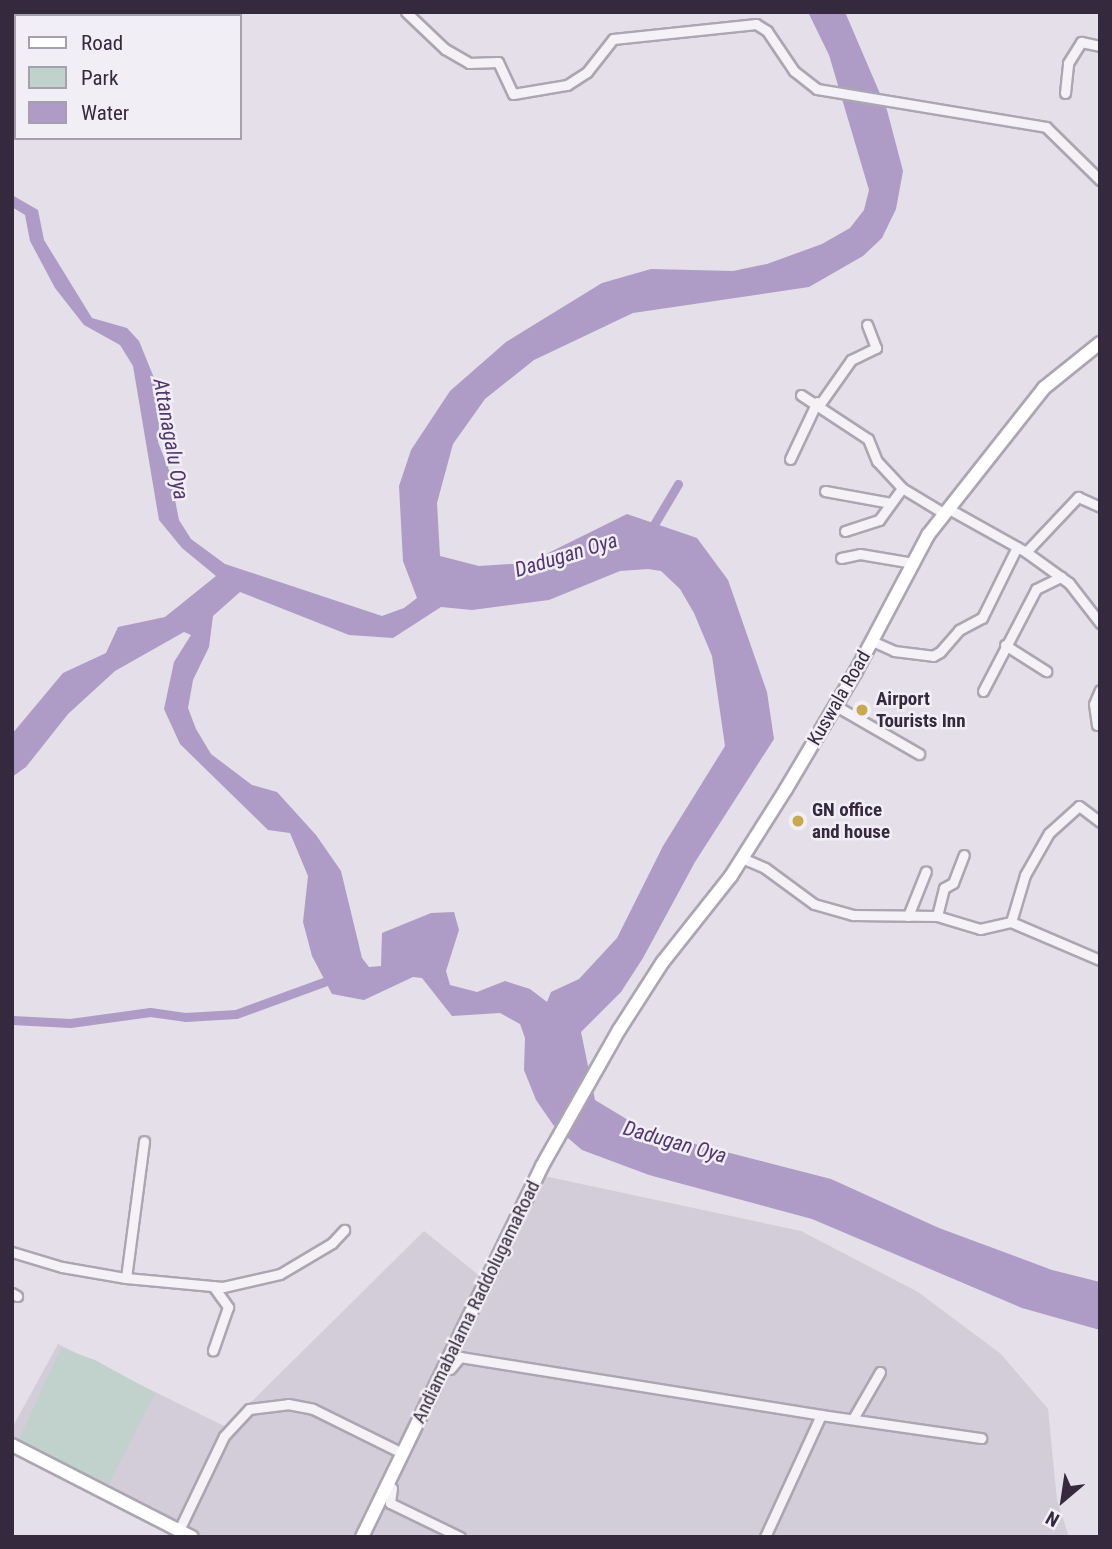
<!DOCTYPE html>
<html>
<head>
<meta charset="utf-8">
<style>
	body { margin:0 }
	#map { position:relative; width:1112px; height:1549px; overflow:hidden; background:#e4dfe8; font-family:"Roboto Condensed",sans-serif }
	div>[style] { position:absolute }
	.built>* { inset:0; background:#d3cdd9 }
	.green>* { inset:0; background:#c1d1cc }
	.water>* { inset:0; background:#ae9cc6 }
	.canal>* { height:9px; margin:-4.5px; padding:0 4.5px; transform-origin:4.5px; border-radius:4.5px; background:#ae9cc6 }
	.roads { filter:drop-shadow(2px 0 #aca5b2) drop-shadow(-2px 0 #aca5b2) drop-shadow(0 2px #aca5b2) drop-shadow(0 -2px #aca5b2) }
	.street>* { height:9px; margin:-4.5px; padding:0 4.5px; transform-origin:4.5px; border-radius:4.5px; background:#f4f2f6 }
	.secondary>* { height:12px; margin:-6px; padding:0 6px; transform-origin:6px; border-radius:6px; background:#fff }
	.dots>* { width:19px; height:19px; translate:-50% -50%; box-sizing:border-box; border:4px solid #f2eef5; border-radius:50% }
	span { translate:-50% -50%; white-space:nowrap; text-align:center; line-height:1.15; -webkit-text-stroke:5px #f2eef5; paint-order:stroke }
	.street-label { font-size:19px; color:#35293e }
	.poi-label { font-size:19px; color:#35293e; font-weight:700 }
	.left { translate:0 -50%; text-align:left }
	.water-label { font-size:21px; color:#51366f; font-style:italic }
	.frame { position:absolute; inset:0; border:14px solid #35293e; pointer-events:none }
	.legend { position:absolute; left:14px; top:14px; width:228px; height:126px; box-sizing:border-box; background:#f2eef5; border:2px solid #a69fac; margin:0; padding:9px 12px; list-style:none; font-size:21px; color:#35293e }
	.legend li { display:flex; align-items:center; gap:14px; height:35px }
	.legend b { width:35px; border:2px solid #a69fac }
	.north { position:absolute; left:1028px; top:1465px; width:70px; height:70px; -webkit-text-stroke:5px #f2eef5; paint-order:stroke; rotate:209deg; font-size:19px; font-weight:700; line-height:28px; text-align:center; color:#35293e }
	.north::after { content:''; display:block; margin:auto; width:24px; height:32px; background:#35293e; clip-path:polygon(50% 0,100% 100%,50% 72%,0 100%) }
</style>
</head>
<body>
<div id="map">
	<div class="built">
		<i style="clip-path:polygon(544px 1176px,801px 1231px,918px 1292px,1001px 1354px,1048px 1409px,1057px 1500px,1069px 1537px,201px 1537px,12px 1441px,12px 1428px,58px 1344px,226px 1427px,424px 1231px,486px 1281px)"></i>
	</div>
	<div class="green">
		<i style="clip-path:polygon(61px 1348px,95px 1360px,155px 1393px,109px 1484px,18px 1441px)"></i>
	</div>
	<div class="water">
		<i style="clip-path:polygon(evenodd,808px 12px,845px 12px,887px 110px,903px 171px,896px 209px,882px 238px,863px 256px,809px 287px,633px 313px,534px 360px,485px 399px,453px 444px,437px 503px,440px 556px,479px 566px,528px 563px,627px 514px,697px 538px,728px 580px,767px 692px,774px 739px,695px 862px,643px 958px,621px 992px,581px 1032px,595px 1100px,648px 1132px,831px 1179px,939px 1228px,1052px 1270px,1100px 1282px,1100px 1330px,1022px 1308px,812px 1219px,649px 1175px,582px 1150px,554px 1126px,536px 1100px,524px 1070px,525px 1038px,520px 1024px,500px 1013px,452px 1016px,422px 978px,413px 977px,364px 1000px,332px 994px,312px 956px,303px 922px,308px 876px,290px 833px,268px 830px,180px 744px,164px 709px,174px 662px,191px 635px,184px 632px,115px 671px,68px 714px,26px 767px,12px 777px,12px 734px,63px 673px,106px 653px,118px 627px,165px 617px,216px 576px,182px 548px,159px 520px,133px 366px,120px 345px,84px 325px,55px 288px,30px 241px,25px 215px,12px 207px,12px 195px,38px 210px,44px 240px,92px 318px,127px 328px,139px 341px,161px 395px,158px 442px,169px 470px,179px 520px,191px 539px,225px 564px,382px 616px,404px 608px,417px 598px,403px 561px,399px 486px,411px 450px,450px 391px,506px 342px,602px 283px,651px 269px,733px 271px,767px 264px,822px 244px,850px 228px,864px 210px,869px 190px,829px 55px,808px 12px,648px 569px,661px 571px,680px 589px,694px 613px,712px 656px,725px 746px,663px 846px,617px 938px,579px 979px,551px 992px,547px 1002px,530px 989px,505px 981px,477px 992px,450px 985px,446px 971px,459px 930px,454px 912px,431px 913px,382px 933px,381px 966px,369px 967px,362px 958px,341px 871px,316px 835px,277px 792px,252px 785px,211px 754px,196px 729px,188px 708px,193px 680px,209px 647px,213px 616px,240px 592px,349px 635px,393px 638px,441px 607px,472px 610px,549px 600px,620px 571px,648px 569px)"></i>
	</div>
	<div class="canal">
		<i style="left:649px;top:533px;width:57px;rotate:-59.4deg"></i>
		<i style="left:12px;top:1020px;width:58px;rotate:3deg"></i>
		<i style="left:70px;top:1023px;width:81px;rotate:-7.8deg"></i>
		<i style="left:150px;top:1012px;width:35px;rotate:8deg"></i>
		<i style="left:185px;top:1017px;width:51px;rotate:-3.4deg"></i>
		<i style="left:236px;top:1014px;width:105px;rotate:-20deg"></i>
	</div>
	<div class="roads">
		<div class="street">
			<i style="left:406px;top:12px;width:54px;rotate:43.5deg"></i>
			<i style="left:445px;top:49px;width:28px;rotate:30deg"></i>
			<i style="left:469px;top:63px;width:29px;rotate:-2deg"></i>
			<i style="left:498px;top:62px;width:35px;rotate:65deg"></i>
			<i style="left:513px;top:94px;width:55px;rotate:-9.5deg"></i>
			<i style="left:567px;top:85px;width:24px;rotate:-33deg"></i>
			<i style="left:587px;top:72px;width:42px;rotate:-51.8deg"></i>
			<i style="left:613px;top:39px;width:144px;rotate:-6deg"></i>
			<i style="left:756px;top:24px;width:13px;rotate:32deg"></i>
			<i style="left:767px;top:31px;width:48px;rotate:56deg"></i>
			<i style="left:794px;top:71px;width:29px;rotate:38deg"></i>
			<i style="left:817px;top:89px;width:232px;rotate:9.4deg"></i>
			<i style="left:1046px;top:127px;width:76px;rotate:44.5deg"></i>
			<i style="left:1065px;top:93px;width:30px;rotate:-84deg"></i>
			<i style="left:1068px;top:63px;width:25px;rotate:-58deg"></i>
			<i style="left:1081px;top:42px;width:19px;rotate:12deg"></i>
			<i style="left:801px;top:395px;width:80px;rotate:33.3deg"></i>
			<i style="left:868px;top:439px;width:24px;rotate:68deg"></i>
			<i style="left:877px;top:461px;width:37px;rotate:47deg"></i>
			<i style="left:902px;top:488px;width:50px;rotate:31.2deg"></i>
			<i style="left:820px;top:404px;width:54px;rotate:-54.8deg"></i>
			<i style="left:851px;top:360px;width:28px;rotate:-26deg"></i>
			<i style="left:876px;top:348px;width:25px;rotate:-111deg"></i>
			<i style="left:790px;top:459px;width:63px;rotate:-64.7deg"></i>
			<i style="left:825px;top:491px;width:67px;rotate:10.3deg"></i>
			<i style="left:949px;top:509px;width:88px;rotate:29.2deg"></i>
			<i style="left:1026px;top:552px;width:53px;rotate:35.8deg"></i>
			<i style="left:1069px;top:583px;width:51px;rotate:52.2deg"></i>
			<i style="left:845px;top:531px;width:36px;rotate:-18deg"></i>
			<i style="left:879px;top:520px;width:39px;rotate:-54deg"></i>
			<i style="left:1026px;top:552px;width:76px;rotate:-46.6deg"></i>
			<i style="left:1078px;top:497px;width:24px;rotate:24deg"></i>
			<i style="left:841px;top:558px;width:19px;rotate:-12deg"></i>
			<i style="left:860px;top:554px;width:54px;rotate:9.6deg"></i>
			<i style="left:872px;top:641px;width:24px;rotate:24deg"></i>
			<i style="left:894px;top:651px;width:39px;rotate:7deg"></i>
			<i style="left:933px;top:656px;width:8px;rotate:-30deg"></i>
			<i style="left:940px;top:652px;width:29px;rotate:-49deg"></i>
			<i style="left:959px;top:630px;width:26px;rotate:-28deg"></i>
			<i style="left:982px;top:618px;width:79px;rotate:-63.8deg"></i>
			<i style="left:1005px;top:645px;width:49px;rotate:32.4deg"></i>
			<i style="left:983px;top:691px;width:115px;rotate:-62.5deg"></i>
			<i style="left:1036px;top:589px;width:28px;rotate:-26deg"></i>
			<i style="left:836px;top:706px;width:96px;rotate:30deg"></i>
			<i style="left:1097px;top:725px;width:21px;rotate:-98deg"></i>
			<i style="left:1094px;top:704px;width:15px;rotate:-67deg"></i>
			<i style="left:742px;top:858px;width:25px;rotate:23deg"></i>
			<i style="left:765px;top:868px;width:61px;rotate:36.3deg"></i>
			<i style="left:814px;top:904px;width:41px;rotate:15.8deg"></i>
			<i style="left:853px;top:915px;width:84px;rotate:0.7deg"></i>
			<i style="left:937px;top:916px;width:45px;rotate:16.8deg"></i>
			<i style="left:980px;top:929px;width:32px;rotate:-13deg"></i>
			<i style="left:1011px;top:922px;width:97px;rotate:23.1deg"></i>
			<i style="left:908px;top:916px;width:48px;rotate:-68.2deg"></i>
			<i style="left:937px;top:916px;width:29px;rotate:-76deg"></i>
			<i style="left:944px;top:888px;width:10px;rotate:-29deg"></i>
			<i style="left:953px;top:883px;width:30px;rotate:-69deg"></i>
			<i style="left:1011px;top:922px;width:49px;rotate:-73.4deg"></i>
			<i style="left:1025px;top:875px;width:48px;rotate:-60.3deg"></i>
			<i style="left:1049px;top:833px;width:40px;rotate:-42deg"></i>
			<i style="left:1079px;top:806px;width:26px;rotate:37deg"></i>
			<i style="left:12px;top:1252px;width:52px;rotate:16.7deg"></i>
			<i style="left:62px;top:1267px;width:65px;rotate:9.8deg"></i>
			<i style="left:126px;top:1278px;width:97px;rotate:5.3deg"></i>
			<i style="left:223px;top:1287px;width:58px;rotate:-12.8deg"></i>
			<i style="left:280px;top:1274px;width:61px;rotate:-30.8deg"></i>
			<i style="left:332px;top:1243px;width:18px;rotate:-47deg"></i>
			<i style="left:126px;top:1278px;width:138px;rotate:-82.5deg"></i>
			<i style="left:213px;top:1286px;width:26px;rotate:54deg"></i>
			<i style="left:228px;top:1307px;width:46px;rotate:109.2deg"></i>
			<i style="left:12px;top:1293px;width:6px;rotate:31deg"></i>
			<i style="left:450px;top:1369px;width:16px;rotate:-50deg"></i>
			<i style="left:460px;top:1357px;width:366px;rotate:9.1deg"></i>
			<i style="left:821px;top:1415px;width:134px;rotate:114.7deg"></i>
			<i style="left:821px;top:1415px;width:162px;rotate:8.2deg"></i>
			<i style="left:854px;top:1417px;width:52px;rotate:-60deg"></i>
			<i style="left:392px;top:1488px;width:15px;rotate:98deg"></i>
			<i style="left:390px;top:1503px;width:78px;rotate:25.9deg"></i>
			<i style="left:179px;top:1530px;width:104px;rotate:-64.4deg"></i>
			<i style="left:224px;top:1436px;width:37px;rotate:-47deg"></i>
			<i style="left:249px;top:1409px;width:39px;rotate:-7deg"></i>
			<i style="left:288px;top:1404px;width:25px;rotate:11deg"></i>
			<i style="left:313px;top:1409px;width:99px;rotate:26.3deg"></i>
		</div>
		<div class="secondary">
			<i style="left:12px;top:1445px;width:202px;rotate:27.1deg"></i>
			<i style="left:362px;top:1537px;width:412px;rotate:-64.1deg"></i>
			<i style="left:542px;top:1166px;width:156px;rotate:-60.5deg"></i>
			<i style="left:619px;top:1030px;width:80px;rotate:-57.3deg"></i>
			<i style="left:662px;top:963px;width:111px;rotate:-51.6deg"></i>
			<i style="left:731px;top:876px;width:103px;rotate:-57.7deg"></i>
			<i style="left:786px;top:789px;width:135px;rotate:-59.3deg"></i>
			<i style="left:855px;top:673px;width:156px;rotate:-62.1deg"></i>
			<i style="left:928px;top:535px;width:187px;rotate:-51.7deg"></i>
			<i style="left:1044px;top:388px;width:72px;rotate:-38.8deg"></i>
		</div>
	</div>
	<div class="dots">
		<i style="left:862px;top:710px;background:#c6aa4b"></i>
		<i style="left:798px;top:821px;background:#c6aa4b"></i>
	</div>
	<div class="street-label">
		<span style="left:839px;top:698px;rotate:-60deg">Kuswala Road</span>
		<span style="left:476px;top:1302px;rotate:-64deg">Andiamabalama RaddolugamaRoad</span>
	</div>
	<div class="poi-label">
		<span class="left" style="left:876px;top:710px">Airport<br>Tourists Inn</span>
		<span class="left" style="left:812px;top:821px">GN office<br>and house</span>
	</div>
	<div class="water-label">
		<span style="left:171px;top:439px;rotate:80deg">Attanagalu Oya</span>
		<span style="left:566px;top:555px;rotate:-17deg">Dadugan Oya</span>
		<span style="left:675px;top:1142px;rotate:16deg">Dadugan Oya</span>
	</div>
	<div class="frame"></div>
	<ul class="legend">
	<li><b style="height:9px;background:#fff"></b>Road</li>
	<li><b style="height:19px;background:#c1d1cc"></b>Park</li>
	<li><b style="height:19px;background:#ae9cc6"></b>Water</li>
	</ul>
	<div class="north">N</div>
</div>
</body>
</html>
